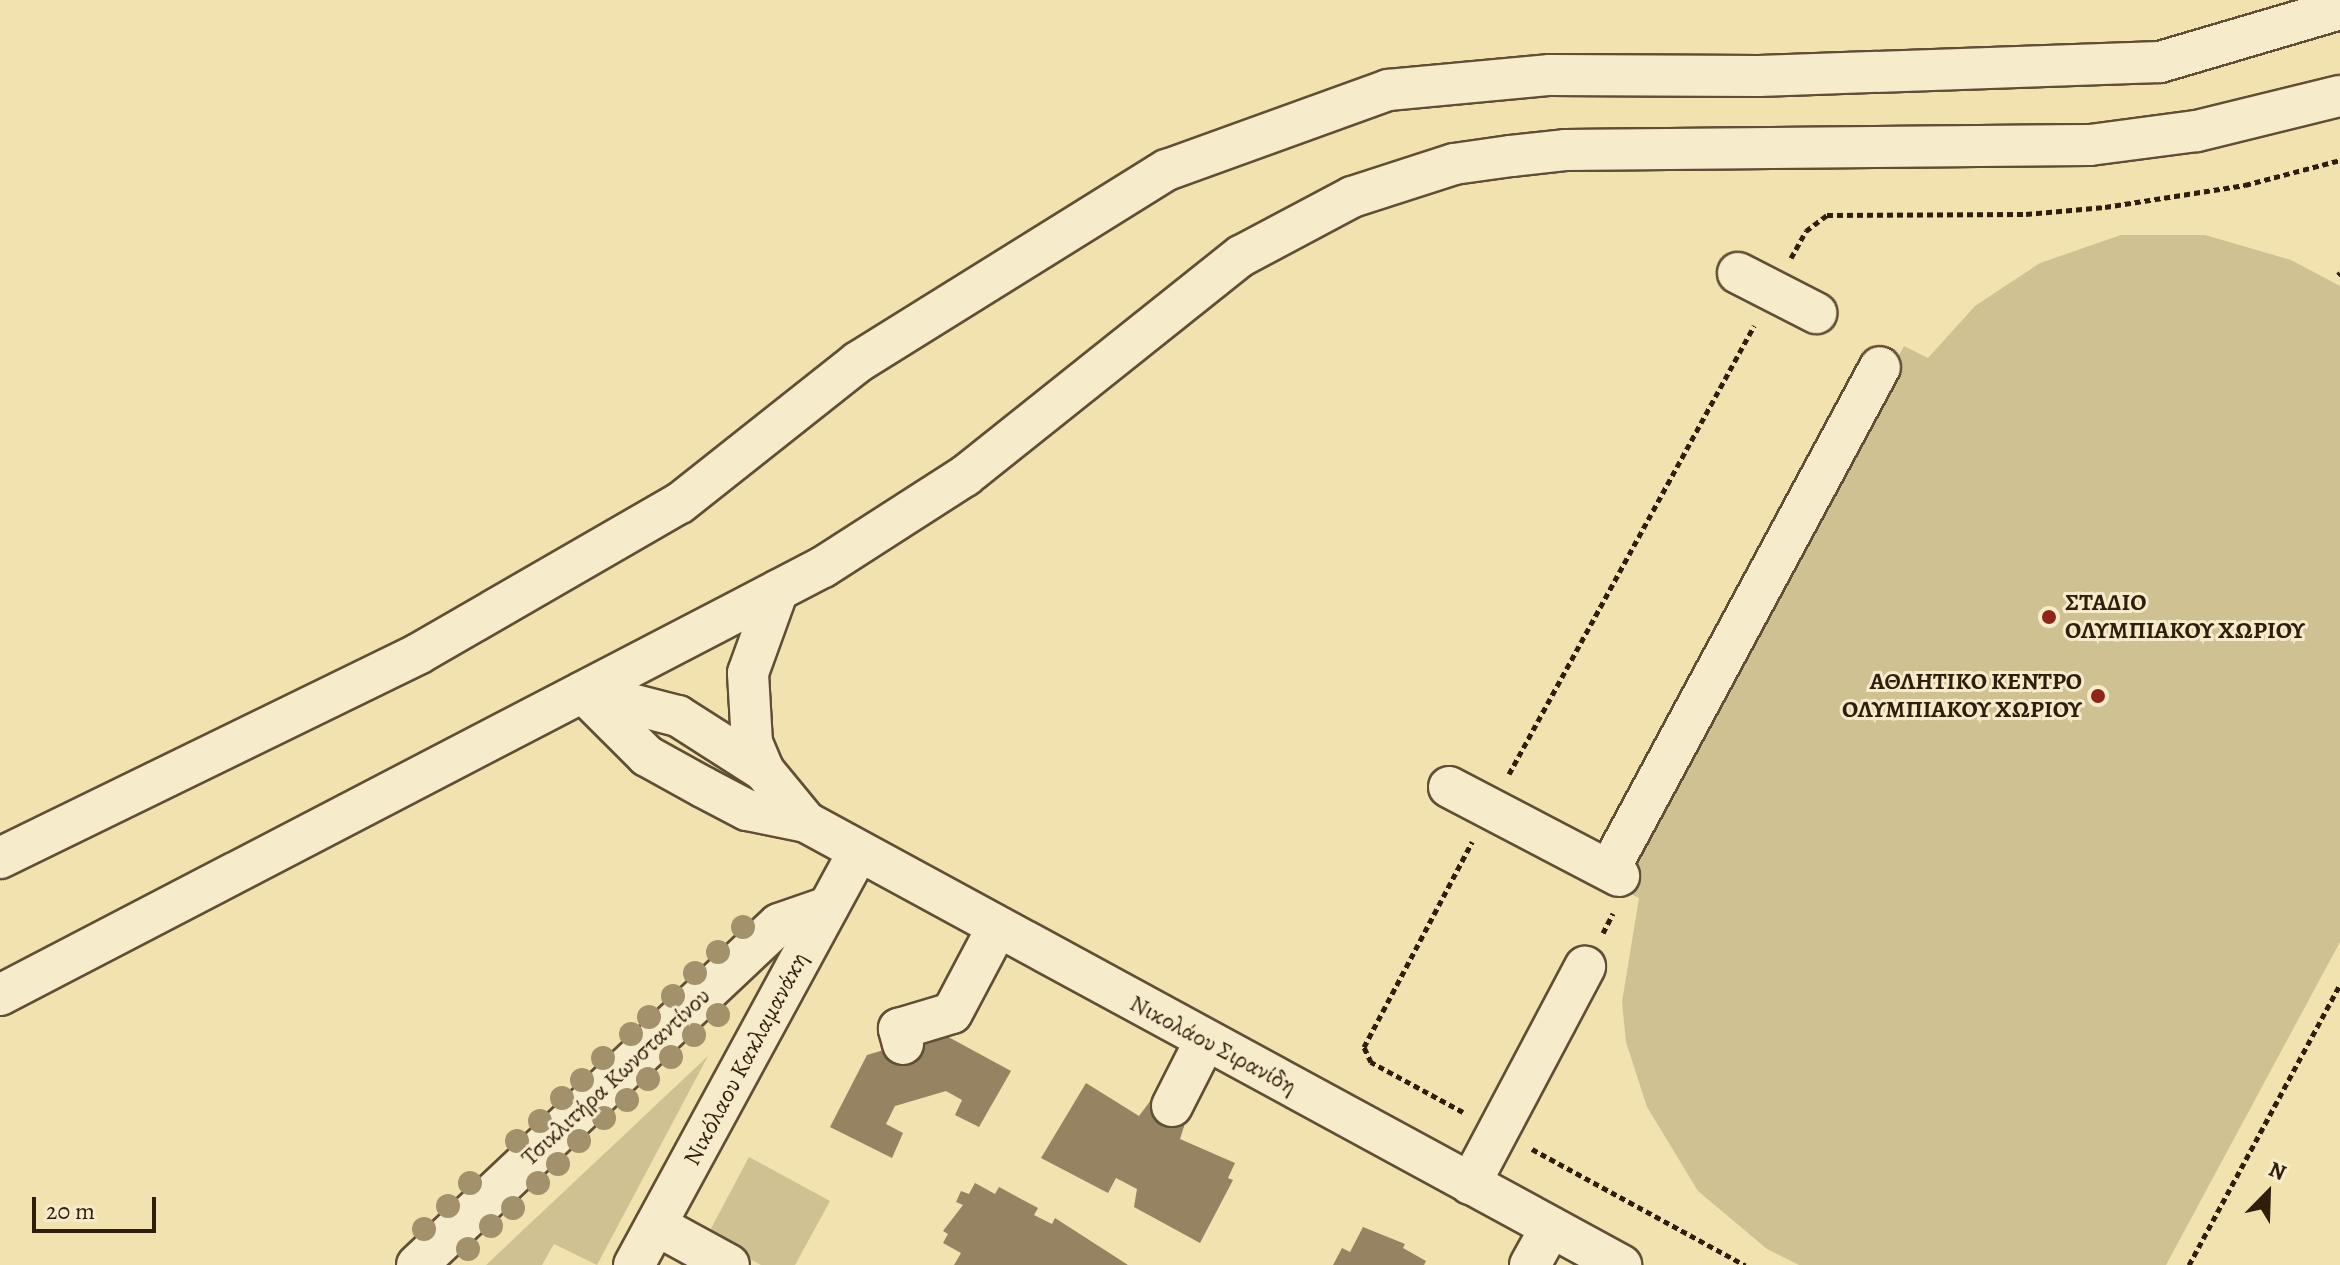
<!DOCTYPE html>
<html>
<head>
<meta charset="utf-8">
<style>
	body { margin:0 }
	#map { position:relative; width:2340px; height:1265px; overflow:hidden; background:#f1e2af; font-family:Alegreya,serif }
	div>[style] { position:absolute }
	.green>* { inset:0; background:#d0c193 }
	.building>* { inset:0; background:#958361 }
	.path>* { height:5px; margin-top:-2.5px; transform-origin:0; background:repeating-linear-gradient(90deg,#311d0c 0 6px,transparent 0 10px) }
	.roads { filter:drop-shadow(2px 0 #614e35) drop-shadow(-2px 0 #614e35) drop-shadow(0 2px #614e35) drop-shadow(0 -2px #614e35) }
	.minor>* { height:40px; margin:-20px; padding:0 20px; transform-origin:20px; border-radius:20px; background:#f6eccb }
	.trees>* { width:24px; height:24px; margin:-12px; border-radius:50%; background:#a2916b }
	.dots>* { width:22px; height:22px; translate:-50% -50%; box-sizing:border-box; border:4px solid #f6eccb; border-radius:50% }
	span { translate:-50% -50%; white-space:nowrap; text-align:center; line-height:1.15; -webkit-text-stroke:6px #f6eccb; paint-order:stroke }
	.poi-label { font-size:24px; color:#311d0c; font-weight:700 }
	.left { translate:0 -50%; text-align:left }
	.right { translate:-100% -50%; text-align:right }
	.street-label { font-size:24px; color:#311d0c }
	.north { position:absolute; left:2228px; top:1153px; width:80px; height:80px; -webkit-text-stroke:6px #f6eccb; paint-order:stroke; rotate:23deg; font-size:22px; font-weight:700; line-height:32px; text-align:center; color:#311d0c }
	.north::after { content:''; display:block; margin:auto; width:28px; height:36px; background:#311d0c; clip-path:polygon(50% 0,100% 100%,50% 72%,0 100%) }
	.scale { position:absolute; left:32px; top:1197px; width:124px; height:36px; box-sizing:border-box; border:4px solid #311d0c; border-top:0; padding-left:10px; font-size:24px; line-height:28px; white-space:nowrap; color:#311d0c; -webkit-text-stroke:6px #f6eccb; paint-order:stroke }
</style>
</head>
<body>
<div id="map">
	<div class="green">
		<i style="clip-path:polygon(2121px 235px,2205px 235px,2291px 260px,2340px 286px,2340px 942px,2166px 1265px,1799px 1265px,1767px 1249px,1698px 1191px,1647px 1107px,1626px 1042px,1622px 1002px,1639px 898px,1614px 886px,1904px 346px,1928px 358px,1975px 306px,2040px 263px)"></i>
		<i style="clip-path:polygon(708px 1056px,597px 1265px,554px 1244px,542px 1265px,486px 1265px)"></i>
		<i style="clip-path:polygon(749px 1157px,830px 1201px,795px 1265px,761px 1265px,707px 1236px)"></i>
	</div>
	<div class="building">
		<i style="clip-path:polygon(941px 1033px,1011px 1071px,979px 1127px,955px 1115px,962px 1100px,946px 1091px,895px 1106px,886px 1124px,903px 1133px,892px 1158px,830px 1127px,867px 1055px)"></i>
		<i style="clip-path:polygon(1086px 1083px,1139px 1116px,1154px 1096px,1188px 1114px,1180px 1139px,1235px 1163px,1228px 1178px,1233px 1180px,1200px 1243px,1134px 1207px,1137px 1189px,1116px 1178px,1108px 1193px,1041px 1158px)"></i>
		<i style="clip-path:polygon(975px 1183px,995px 1194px,999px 1187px,1038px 1208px,1034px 1215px,1052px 1224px,1055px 1218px,1128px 1265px,954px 1265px,961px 1253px,943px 1243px,948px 1234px,943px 1231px,963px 1205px,956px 1202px,961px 1191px,969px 1194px)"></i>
		<i style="clip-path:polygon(1363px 1227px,1405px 1244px,1403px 1248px,1426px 1261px,1424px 1265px,1333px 1265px,1342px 1248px,1350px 1252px)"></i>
	</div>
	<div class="path">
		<i style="left:1791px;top:258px;width:31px;rotate:-61deg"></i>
		<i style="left:1806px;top:231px;width:26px;rotate:-37deg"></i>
		<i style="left:1827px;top:215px;width:199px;rotate:-0.3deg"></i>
		<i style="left:2026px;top:214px;width:79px;rotate:-5.1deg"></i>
		<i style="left:2105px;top:207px;width:142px;rotate:-8.9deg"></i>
		<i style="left:2245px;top:185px;width:98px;rotate:-14.7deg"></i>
		<i style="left:2338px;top:275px;width:3px;rotate:-45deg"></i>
		<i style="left:1509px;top:774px;width:511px;rotate:-61.33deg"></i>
		<i style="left:1603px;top:933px;width:22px;rotate:-63deg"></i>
		<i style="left:1463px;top:1112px;width:105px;rotate:-151.5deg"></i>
		<i style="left:1371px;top:1062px;width:17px;rotate:-115deg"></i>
		<i style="left:1364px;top:1047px;width:232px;rotate:-62.2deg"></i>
		<i style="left:1532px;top:1149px;width:243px;rotate:28.6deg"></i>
		<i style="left:2189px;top:1265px;width:318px;rotate:-61.7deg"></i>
	</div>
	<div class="roads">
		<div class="minor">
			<i style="left:1738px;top:273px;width:88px;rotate:27.1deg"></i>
			<i style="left:583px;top:692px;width:91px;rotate:45deg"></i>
			<i style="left:647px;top:756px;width:64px;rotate:29deg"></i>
			<i style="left:703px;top:787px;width:50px;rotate:27.6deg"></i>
			<i style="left:747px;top:810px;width:60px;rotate:11.5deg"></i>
			<i style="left:806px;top:822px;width:928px;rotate:28.53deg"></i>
			<i style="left:585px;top:692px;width:96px;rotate:14.5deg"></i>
			<i style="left:678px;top:716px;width:102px;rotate:32.6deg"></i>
			<i style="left:764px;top:771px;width:66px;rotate:50.5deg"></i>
			<i style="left:764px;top:771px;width:30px;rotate:-113deg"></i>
			<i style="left:752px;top:743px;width:70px;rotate:-93.3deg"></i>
			<i style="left:748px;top:673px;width:88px;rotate:-70.1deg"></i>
			<i style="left:1449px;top:787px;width:192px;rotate:27.6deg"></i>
			<i style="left:0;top:858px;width:465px;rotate:-26deg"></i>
			<i style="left:418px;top:654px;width:302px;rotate:-30deg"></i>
			<i style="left:680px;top:503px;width:227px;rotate:-38.4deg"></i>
			<i style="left:858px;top:362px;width:364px;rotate:-31.9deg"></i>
			<i style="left:1167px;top:170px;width:235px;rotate:-19.9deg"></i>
			<i style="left:1388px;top:90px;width:163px;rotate:-5.3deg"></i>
			<i style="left:1550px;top:75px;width:209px;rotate:0.3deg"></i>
			<i style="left:1759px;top:76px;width:401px;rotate:-2deg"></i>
			<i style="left:2160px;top:62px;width:188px;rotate:-16.4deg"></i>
			<i style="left:1609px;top:870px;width:571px;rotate:-61.69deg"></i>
			<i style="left:0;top:995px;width:928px;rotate:-27.48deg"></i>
			<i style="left:823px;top:567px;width:169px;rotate:-32.7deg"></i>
			<i style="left:965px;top:476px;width:353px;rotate:-38.6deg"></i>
			<i style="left:1241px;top:256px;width:126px;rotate:-28deg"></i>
			<i style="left:1352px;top:197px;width:107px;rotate:-17.9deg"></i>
			<i style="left:1454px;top:164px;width:58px;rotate:-8deg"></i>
			<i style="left:1511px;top:156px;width:54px;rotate:-6.3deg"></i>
			<i style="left:1565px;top:150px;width:525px;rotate:-0.55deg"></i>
			<i style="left:2090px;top:145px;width:108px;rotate:-7.5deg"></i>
			<i style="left:2197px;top:131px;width:147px;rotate:-13.8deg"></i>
			<i style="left:903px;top:1044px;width:16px;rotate:-105deg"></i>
			<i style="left:899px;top:1029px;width:55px;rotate:-16.8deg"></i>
			<i style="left:952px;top:1013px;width:96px;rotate:-62.1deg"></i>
			<i style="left:1172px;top:1106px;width:73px;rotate:-63.1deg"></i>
			<i style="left:1470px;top:1184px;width:246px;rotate:-62.1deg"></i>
			<i style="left:656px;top:1225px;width:83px;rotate:28.7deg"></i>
			<i style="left:417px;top:1265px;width:497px;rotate:-43.3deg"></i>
			<i style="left:779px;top:924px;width:52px;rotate:-19.1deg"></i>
			<i style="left:634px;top:1265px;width:470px;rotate:-61.5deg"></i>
			<i style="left:1530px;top:1265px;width:43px;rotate:-61.1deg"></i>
		</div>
	</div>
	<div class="trees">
		<i style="left:743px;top:927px"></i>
		<i style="left:718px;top:952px"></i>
		<i style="left:695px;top:973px"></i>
		<i style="left:673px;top:996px"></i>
		<i style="left:718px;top:1015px"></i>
		<i style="left:649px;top:1017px"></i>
		<i style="left:631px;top:1034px"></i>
		<i style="left:694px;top:1035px"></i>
		<i style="left:671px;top:1057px"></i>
		<i style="left:603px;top:1058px"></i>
		<i style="left:648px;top:1079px"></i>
		<i style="left:582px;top:1080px"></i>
		<i style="left:562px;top:1098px"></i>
		<i style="left:627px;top:1100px"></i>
		<i style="left:604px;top:1118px"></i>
		<i style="left:540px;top:1121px"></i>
		<i style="left:517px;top:1141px"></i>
		<i style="left:579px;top:1141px"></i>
		<i style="left:558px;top:1164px"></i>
		<i style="left:470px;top:1183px"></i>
		<i style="left:538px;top:1183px"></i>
		<i style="left:448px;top:1206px"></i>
		<i style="left:513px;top:1208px"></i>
		<i style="left:491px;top:1226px"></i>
		<i style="left:424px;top:1229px"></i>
		<i style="left:468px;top:1249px"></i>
	</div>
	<div class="dots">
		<i style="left:2049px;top:617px;background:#8f2418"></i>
		<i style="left:2098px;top:696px;background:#8f2418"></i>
	</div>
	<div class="poi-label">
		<span class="left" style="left:2065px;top:617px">ΣΤΑΔΙΟ<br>ΟΛΥΜΠΙΑΚΟΥ ΧΩΡΙΟΥ</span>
		<span class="right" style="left:2082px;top:696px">ΑΘΛΗΤΙΚΟ ΚΕΝΤΡΟ<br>ΟΛΥΜΠΙΑΚΟΥ ΧΩΡΙΟΥ</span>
	</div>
	<div class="street-label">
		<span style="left:1213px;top:1045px;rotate:28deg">Νικολάου Σιρανίδη</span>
		<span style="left:746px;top:1059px;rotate:-62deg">Νικόλαου Κακλαμανάκη</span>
		<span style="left:616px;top:1077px;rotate:-43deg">Τσικλιτήρα Κωνσταντίνου</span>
	</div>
	<div class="north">N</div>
	<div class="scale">20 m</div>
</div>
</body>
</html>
